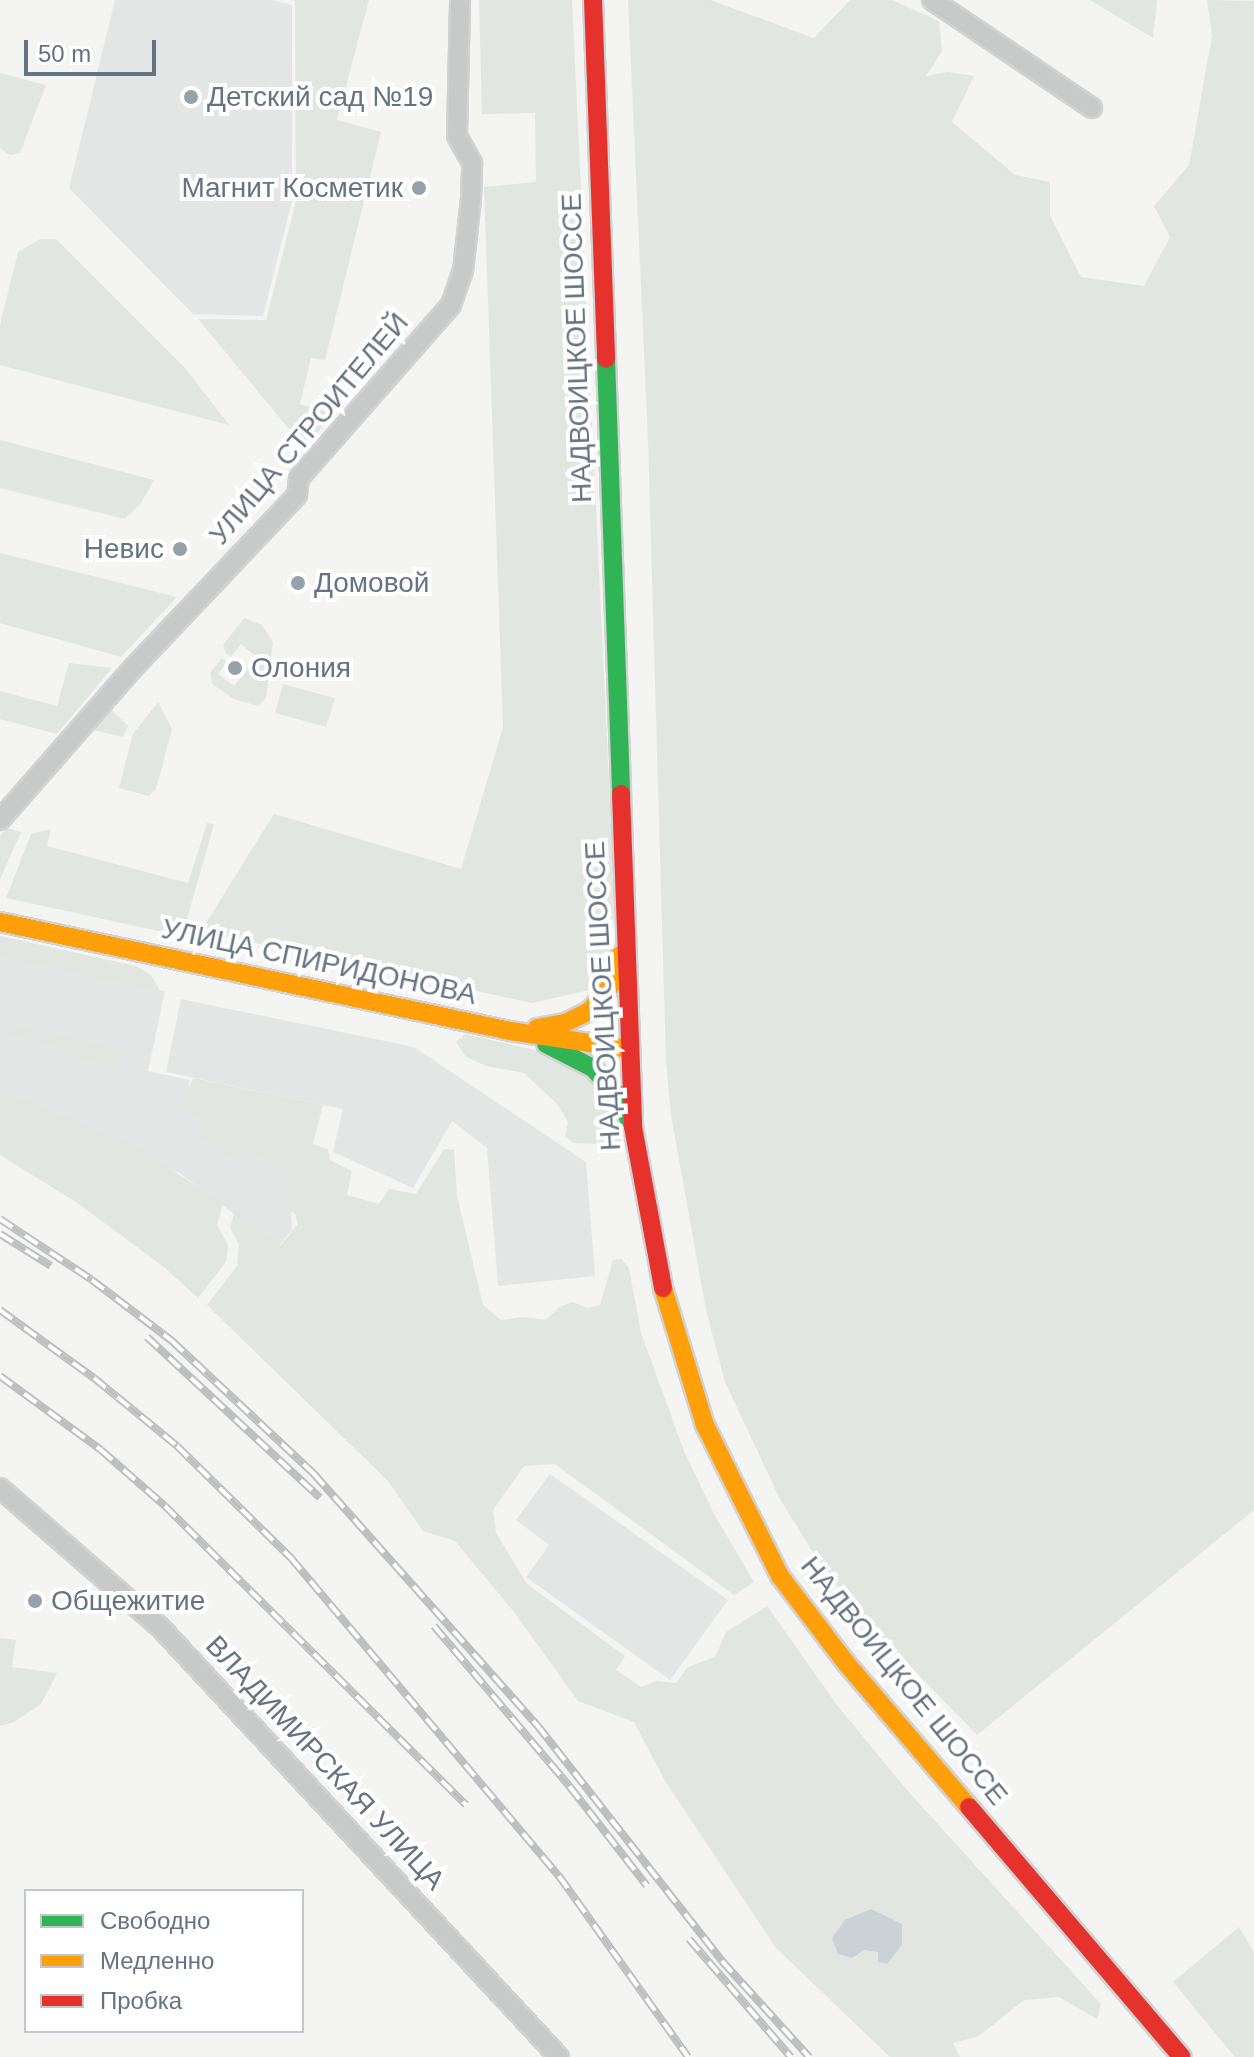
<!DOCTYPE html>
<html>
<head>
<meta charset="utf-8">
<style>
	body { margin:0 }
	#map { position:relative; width:1254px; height:2057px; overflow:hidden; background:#f4f4f2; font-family:Arial,sans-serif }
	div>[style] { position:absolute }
	.built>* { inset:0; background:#e4e6e5 }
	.green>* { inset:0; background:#e2e6e0 }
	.water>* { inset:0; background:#cad2d5 }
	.roads { filter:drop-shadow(2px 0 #d2d2d3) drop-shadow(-2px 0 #d2d2d3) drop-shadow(0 2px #d2d2d3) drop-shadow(0 -2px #d2d2d3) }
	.street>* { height:18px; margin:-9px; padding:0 9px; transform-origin:9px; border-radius:9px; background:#c8caca }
	.fast>* { height:18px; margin:-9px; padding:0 9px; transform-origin:9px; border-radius:9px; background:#30b455 }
	.slow>* { height:18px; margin:-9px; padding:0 9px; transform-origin:9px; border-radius:9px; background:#ff9f0a }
	.jam>* { height:18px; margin:-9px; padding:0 9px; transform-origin:9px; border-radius:9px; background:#e5322d }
	.rail>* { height:8px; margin-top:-4px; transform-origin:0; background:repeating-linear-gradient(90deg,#fff 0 15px,#bebfc1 0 30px); box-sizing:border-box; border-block:2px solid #bebfc1 }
	.dots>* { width:22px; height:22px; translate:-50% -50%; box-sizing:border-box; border:4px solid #fff; border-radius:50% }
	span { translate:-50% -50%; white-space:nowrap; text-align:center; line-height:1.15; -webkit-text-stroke:8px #fff; paint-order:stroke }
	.poi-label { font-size:28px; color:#657482 }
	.left { translate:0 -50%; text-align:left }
	.right { translate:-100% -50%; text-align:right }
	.street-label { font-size:28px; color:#657482 }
	.legend { position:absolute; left:24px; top:1889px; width:280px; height:144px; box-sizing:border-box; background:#fff; border:2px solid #c1c7cd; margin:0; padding:10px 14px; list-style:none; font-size:24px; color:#657482 }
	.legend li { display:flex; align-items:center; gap:16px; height:40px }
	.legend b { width:40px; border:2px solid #c1c7cd }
	.scale { position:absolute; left:24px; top:40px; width:132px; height:36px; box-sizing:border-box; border:4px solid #657482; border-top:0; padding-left:10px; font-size:24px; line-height:28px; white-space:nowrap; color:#657482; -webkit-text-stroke:6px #fff; paint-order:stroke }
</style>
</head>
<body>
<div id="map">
	<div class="built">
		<i style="clip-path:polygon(115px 0,271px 0,292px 5px,292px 201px,263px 316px,193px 314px,69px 188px)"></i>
		<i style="clip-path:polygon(0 955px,165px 991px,148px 1071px,190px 1080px,184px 1106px,289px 1170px,292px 1230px,278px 1247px,181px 1174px,0 1095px)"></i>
		<i style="clip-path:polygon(181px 999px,414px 1047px,586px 1162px,595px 1276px,498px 1286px,487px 1148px,452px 1121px,413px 1188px,333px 1152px,343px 1109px,166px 1072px)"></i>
		<i style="clip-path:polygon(550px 1474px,728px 1600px,670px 1680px,526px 1577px,549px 1545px,516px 1520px)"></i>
	</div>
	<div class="green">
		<i style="clip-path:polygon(291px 0,369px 0,337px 120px,381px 132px,325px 360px,311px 358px,300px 404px,329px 412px,315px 439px,304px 440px,289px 429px,198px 319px,266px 320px,296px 201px,295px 1px)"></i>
		<i style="clip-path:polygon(479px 0,572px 0,615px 909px,607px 965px,594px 989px,532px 1003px,201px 931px,274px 814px,461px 869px,503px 727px,484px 187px,536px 182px,535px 113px,482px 114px)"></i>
		<i style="clip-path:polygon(628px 0,710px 0,814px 38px,850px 0,892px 0,939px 21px,942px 51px,926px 76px,947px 72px,974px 76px,952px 122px,1015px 175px,1050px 182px,1050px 215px,1081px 277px,1144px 286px,1170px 237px,1154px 206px,1189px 165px,1212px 36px,1207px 0,1254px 1px,1254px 1510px,977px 1735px,851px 1605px,814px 1554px,780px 1499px,725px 1382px,706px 1310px,671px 1115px,666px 1061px,648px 440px)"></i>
		<i style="clip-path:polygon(1090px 0,1157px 0,1153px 38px)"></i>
		<i style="clip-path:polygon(0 73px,46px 85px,20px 153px,10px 155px,0 148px)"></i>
		<i style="clip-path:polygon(40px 239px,56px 239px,185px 368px,229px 425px,0 365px,0 325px,18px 252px)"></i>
		<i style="clip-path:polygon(0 440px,154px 480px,141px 503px,125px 519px,0 488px)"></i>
		<i style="clip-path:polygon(0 553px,177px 597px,121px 657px,0 623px)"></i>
		<i style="clip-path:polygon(244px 618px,262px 625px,273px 642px,266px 698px,258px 706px,234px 699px,212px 684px,210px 673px,222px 658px,227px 662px,218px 674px,234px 686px,257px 657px,241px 644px,231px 657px,226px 653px,223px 645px)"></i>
		<i style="clip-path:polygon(69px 663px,112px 668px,57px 734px,0 719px,0 691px,57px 706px)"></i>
		<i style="clip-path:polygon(283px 684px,335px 698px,326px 727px,275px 713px)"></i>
		<i style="clip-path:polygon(158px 702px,172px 729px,156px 789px,149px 796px,119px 788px,133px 734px)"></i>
		<i style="clip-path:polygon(111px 709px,128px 726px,123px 737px,93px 730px)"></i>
		<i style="clip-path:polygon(207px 823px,214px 824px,182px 936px,6px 898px,31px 834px,51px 829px,47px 846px,188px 883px)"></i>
		<i style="clip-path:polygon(7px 828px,21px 832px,0 879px,0 836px)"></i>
		<i style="clip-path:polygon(0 936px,136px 966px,151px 975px,161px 992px,0 956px)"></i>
		<i style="clip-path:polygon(2px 1022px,124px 1051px,116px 1079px,106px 1064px,76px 1056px,68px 1049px,0 1033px)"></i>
		<i style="clip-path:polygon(465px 1034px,548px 1053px,602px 1088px,623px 1134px,619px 1145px,573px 1143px,565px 1136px,568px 1122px,557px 1104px,524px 1073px,486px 1066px,466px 1057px,456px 1042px)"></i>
		<i style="clip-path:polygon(193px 1078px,323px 1105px,313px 1144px,328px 1149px,330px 1160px,352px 1171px,347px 1195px,379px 1204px,389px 1189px,416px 1194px,444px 1149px,454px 1150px,457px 1196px,483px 1305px,501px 1320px,523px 1317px,546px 1320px,559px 1307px,573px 1302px,587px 1308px,600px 1305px,613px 1260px,622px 1259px,629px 1268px,641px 1333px,684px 1451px,714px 1514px,754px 1582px,734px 1595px,555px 1464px,524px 1466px,493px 1510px,496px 1533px,527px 1584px,625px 1656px,616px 1670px,641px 1687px,657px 1681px,676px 1683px,688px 1667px,715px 1657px,726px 1632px,767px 1606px,837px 1705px,906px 1789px,1101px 2004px,1097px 2019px,1059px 1997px,1024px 2000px,979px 2036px,953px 2043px,960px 2057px,890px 2057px,776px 1948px,665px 1781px,634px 1722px,578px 1701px,514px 1612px,455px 1541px,423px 1531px,388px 1481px,207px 1305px,237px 1266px,239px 1244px,230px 1228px,235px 1210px,280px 1246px,298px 1224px,295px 1214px,283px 1205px,287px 1172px,248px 1151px,236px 1163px,197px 1134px,204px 1122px,180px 1107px)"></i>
		<i style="clip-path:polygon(0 1094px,22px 1099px,132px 1144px,223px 1203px,217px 1225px,228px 1245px,226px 1262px,198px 1298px,165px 1268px,76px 1202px,0 1155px)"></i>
		<i style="clip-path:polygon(0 1638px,16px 1640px,12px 1667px,57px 1673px,41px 1704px,14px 1722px,0 1726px)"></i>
		<i style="clip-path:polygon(1239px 1927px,1254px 1952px,1254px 2057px,1235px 2057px,1173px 1982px)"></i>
	</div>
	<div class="water">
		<i style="clip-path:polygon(871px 1909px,902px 1924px,902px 1945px,887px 1964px,878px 1962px,878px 1952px,864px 1950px,852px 1958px,838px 1954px,832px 1938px,845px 1920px)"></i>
	</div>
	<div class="roads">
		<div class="street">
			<i style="left:932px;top:0;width:193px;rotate:34deg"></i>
			<i style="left:0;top:820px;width:203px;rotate:-48.8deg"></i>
			<i style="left:134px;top:667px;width:237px;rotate:-46.5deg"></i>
			<i style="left:297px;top:495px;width:17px;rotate:-83deg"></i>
			<i style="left:299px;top:478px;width:230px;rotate:-48.7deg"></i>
			<i style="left:451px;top:305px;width:36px;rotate:-71deg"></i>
			<i style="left:463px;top:271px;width:72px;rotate:-83.7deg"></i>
			<i style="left:471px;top:199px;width:36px;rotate:-88deg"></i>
			<i style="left:472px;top:163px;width:31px;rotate:-119deg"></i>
			<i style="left:457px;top:136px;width:136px;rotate:-88.7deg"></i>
			<i style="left:0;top:1488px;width:211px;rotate:41deg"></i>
			<i style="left:159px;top:1626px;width:588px;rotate:47.14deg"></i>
		</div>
		<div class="fast">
			<i style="left:606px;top:359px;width:435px;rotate:88deg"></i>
			<i style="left:546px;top:1044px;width:53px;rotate:27.1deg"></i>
			<i style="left:593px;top:1068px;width:38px;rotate:48deg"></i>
			<i style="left:618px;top:1096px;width:26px;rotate:65deg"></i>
		</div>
		<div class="slow">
			<i style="left:0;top:922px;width:522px;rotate:12.06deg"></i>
			<i style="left:510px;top:1031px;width:120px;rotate:8.6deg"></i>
			<i style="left:537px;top:1028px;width:28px;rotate:-10deg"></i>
			<i style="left:565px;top:1023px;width:28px;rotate:-26deg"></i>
			<i style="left:590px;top:1011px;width:32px;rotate:-51deg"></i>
			<i style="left:610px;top:986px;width:32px;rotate:-72deg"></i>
			<i style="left:663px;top:1288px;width:143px;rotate:73deg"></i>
			<i style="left:705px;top:1425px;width:169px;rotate:63.6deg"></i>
			<i style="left:780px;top:1576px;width:109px;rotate:52.8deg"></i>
			<i style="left:846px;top:1663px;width:189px;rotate:49.5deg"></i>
		</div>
		<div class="jam">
			<i style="left:593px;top:0;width:359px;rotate:87.9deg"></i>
			<i style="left:621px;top:794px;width:333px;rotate:87.9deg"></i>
			<i style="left:633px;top:1127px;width:164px;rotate:79.4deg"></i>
			<i style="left:969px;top:1807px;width:328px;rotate:49.6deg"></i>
		</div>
	</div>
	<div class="rail">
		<i style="left:0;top:1219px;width:110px;rotate:33.5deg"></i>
		<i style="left:92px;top:1280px;width:101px;rotate:37.3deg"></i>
		<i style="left:172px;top:1341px;width:195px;rotate:43.1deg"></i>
		<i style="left:314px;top:1474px;width:336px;rotate:48.4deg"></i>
		<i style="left:537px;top:1725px;width:300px;rotate:51.9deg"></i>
		<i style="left:722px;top:1961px;width:130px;rotate:47.8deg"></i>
		<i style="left:0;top:1234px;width:60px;rotate:32.1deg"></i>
		<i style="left:0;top:1310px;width:116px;rotate:35.9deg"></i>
		<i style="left:94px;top:1378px;width:107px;rotate:39.3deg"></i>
		<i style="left:177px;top:1446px;width:160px;rotate:44.5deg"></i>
		<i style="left:291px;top:1558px;width:416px;rotate:49.9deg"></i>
		<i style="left:559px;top:1876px;width:222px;rotate:54.5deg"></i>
		<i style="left:147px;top:1337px;width:236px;rotate:42.9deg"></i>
		<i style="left:0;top:1376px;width:125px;rotate:36.2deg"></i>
		<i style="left:101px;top:1450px;width:85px;rotate:41.2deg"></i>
		<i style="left:165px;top:1506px;width:424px;rotate:44.8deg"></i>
		<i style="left:434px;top:1626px;width:211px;rotate:49.8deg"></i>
		<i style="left:570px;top:1787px;width:125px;rotate:52.1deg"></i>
		<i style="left:689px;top:1939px;width:156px;rotate:49.2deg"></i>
	</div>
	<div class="dots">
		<i style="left:191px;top:97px;background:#97a1a9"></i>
		<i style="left:419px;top:188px;background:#97a1a9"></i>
		<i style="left:180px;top:549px;background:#97a1a9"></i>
		<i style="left:298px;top:583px;background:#97a1a9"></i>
		<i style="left:235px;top:668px;background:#97a1a9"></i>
		<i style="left:35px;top:1601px;background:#97a1a9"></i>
	</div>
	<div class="poi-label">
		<span class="left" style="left:207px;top:97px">Детский сад №19</span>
		<span class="right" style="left:403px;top:188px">Магнит Косметик</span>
		<span class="right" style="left:164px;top:549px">Невис</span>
		<span class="left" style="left:314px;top:583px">Домовой</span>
		<span class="left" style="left:251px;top:668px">Олония</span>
		<span class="left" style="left:51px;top:1601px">Общежитие</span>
	</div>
	<div class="street-label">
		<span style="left:577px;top:348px;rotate:-92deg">НАДВОИЦКОЕ ШОССЕ</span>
		<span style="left:309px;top:429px;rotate:-50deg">УЛИЦА СТРОИТЕЛЕЙ</span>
		<span style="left:319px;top:962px;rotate:12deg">УЛИЦА СПИРИДОНОВА</span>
		<span style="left:603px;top:996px;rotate:-93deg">НАДВОИЦКОЕ ШОССЕ</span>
		<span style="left:904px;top:1681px;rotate:51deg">НАДВОИЦКОЕ ШОССЕ</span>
		<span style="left:325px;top:1763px;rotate:47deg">ВЛАДИМИРСКАЯ УЛИЦА</span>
	</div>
	<ul class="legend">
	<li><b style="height:10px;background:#30b455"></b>Свободно</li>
	<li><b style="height:10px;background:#ff9f0a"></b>Медленно</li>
	<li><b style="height:10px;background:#e5322d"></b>Пробка</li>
	</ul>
	<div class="scale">50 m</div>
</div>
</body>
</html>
